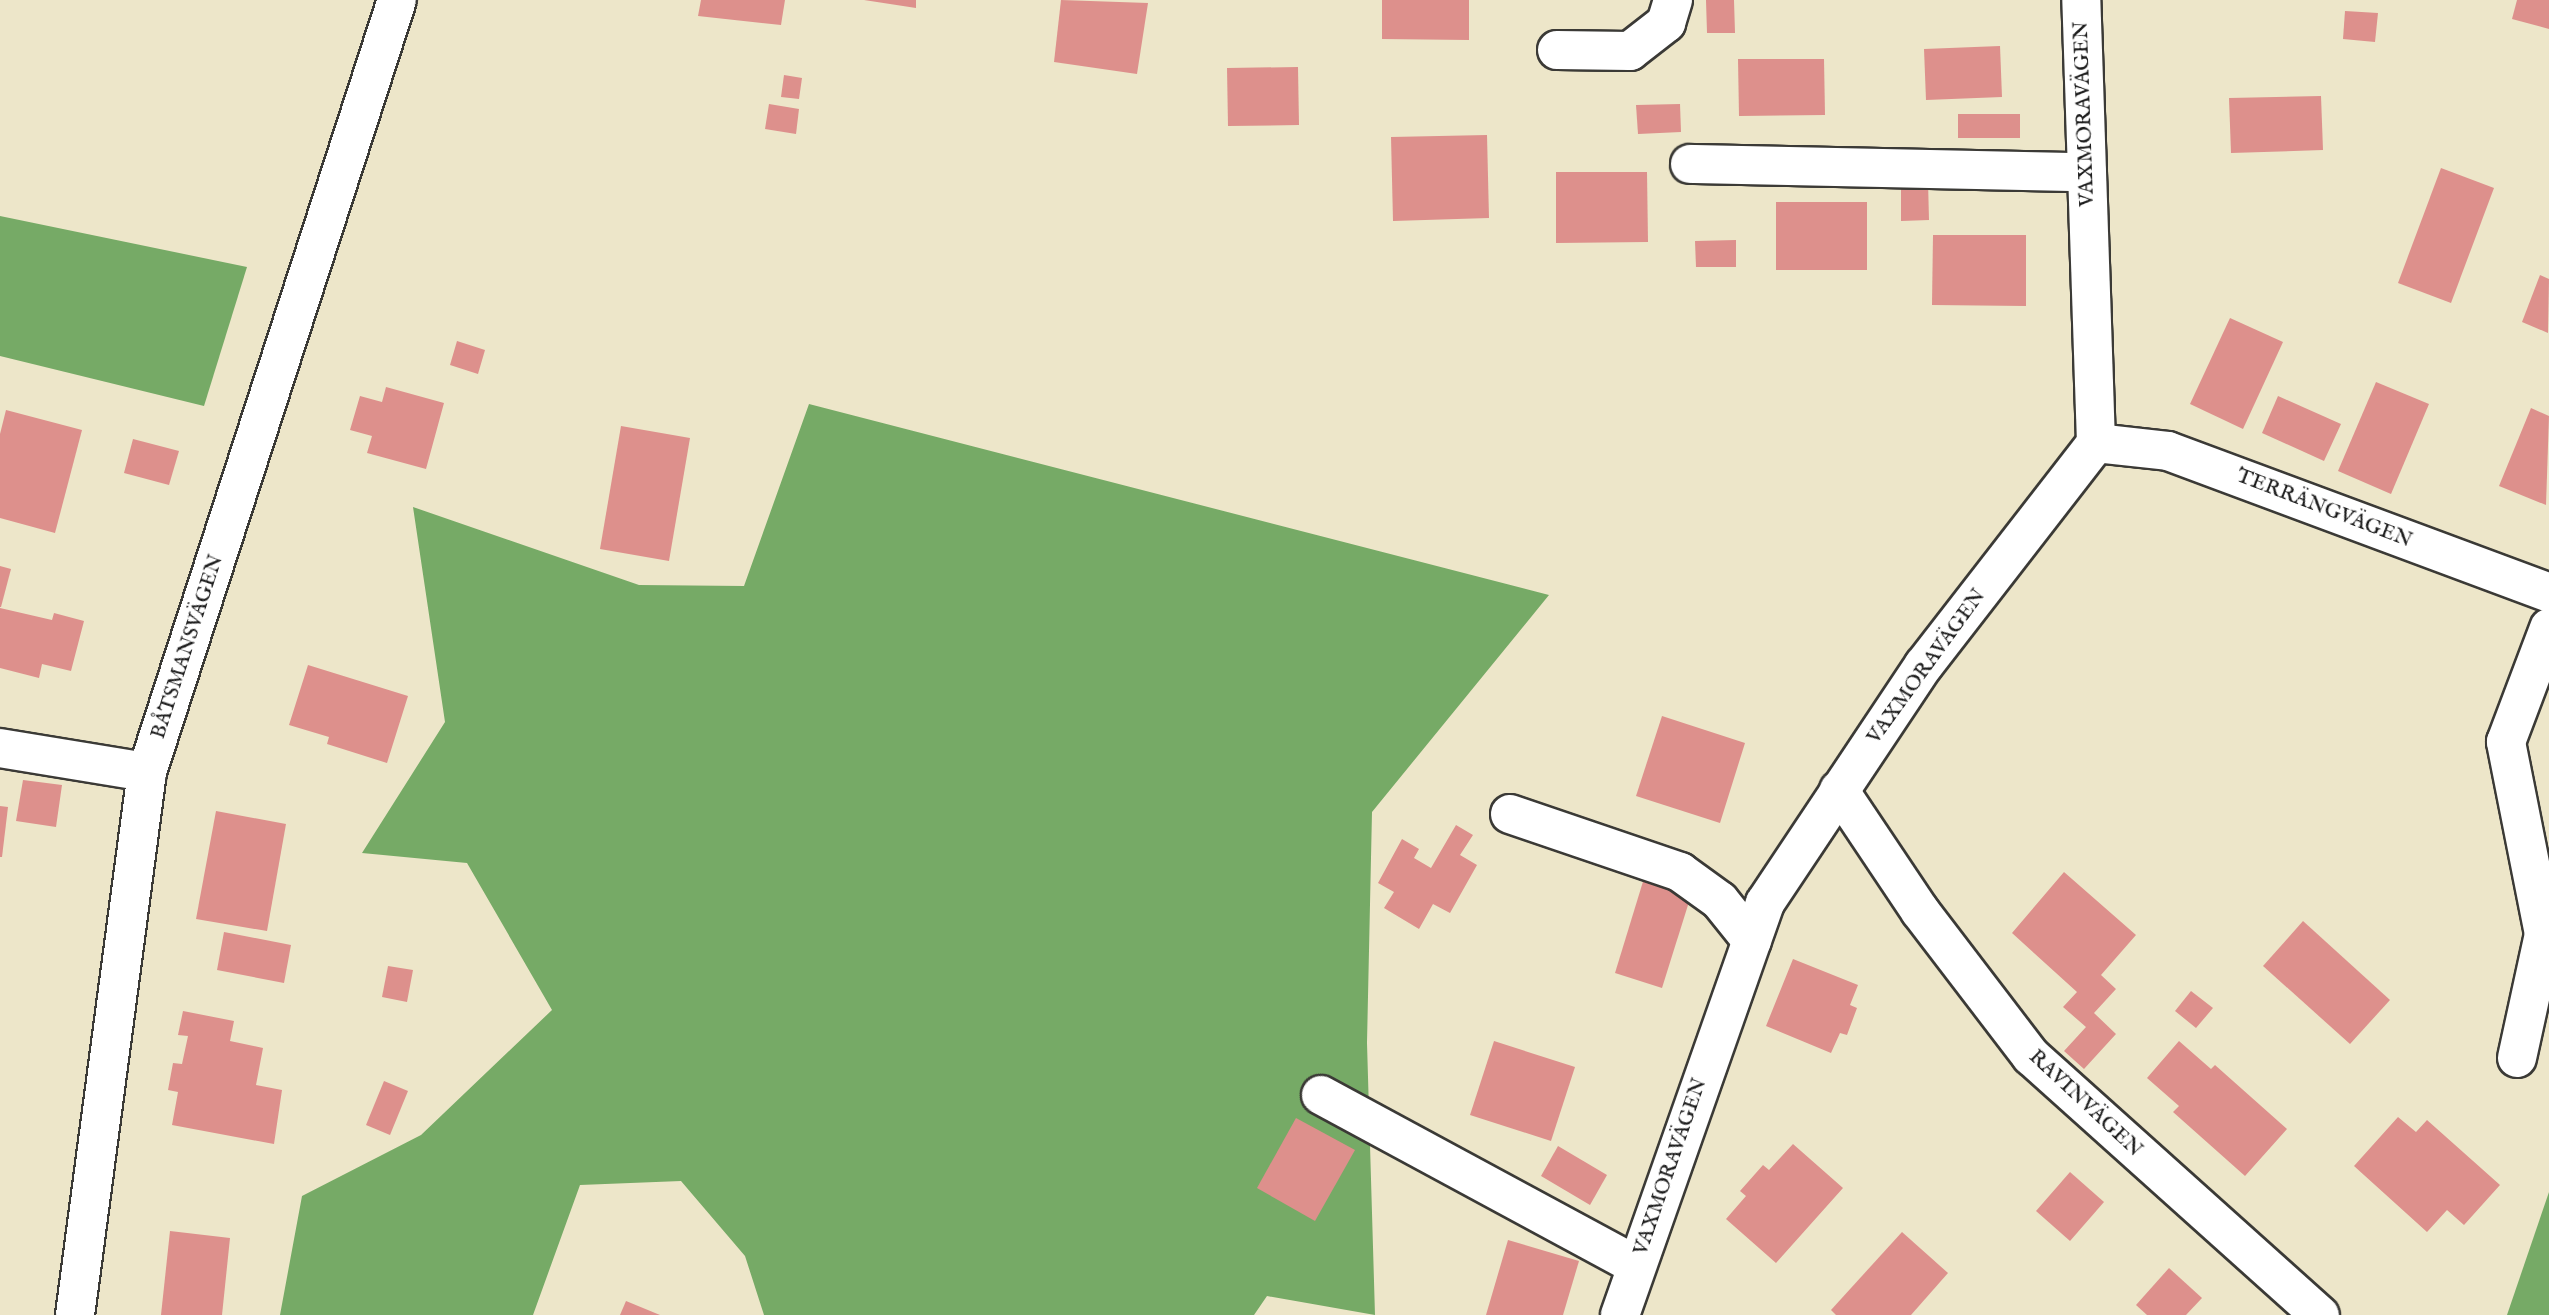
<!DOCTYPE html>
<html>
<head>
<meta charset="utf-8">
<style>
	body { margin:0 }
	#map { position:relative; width:2549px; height:1315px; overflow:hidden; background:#ede6c9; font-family:"IM FELL English",serif }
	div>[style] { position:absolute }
	.forest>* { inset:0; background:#76aa66 }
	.building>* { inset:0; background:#dd908c }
	.roads { filter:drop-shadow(2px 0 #3b3a36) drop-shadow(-2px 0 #3b3a36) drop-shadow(0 2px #3b3a36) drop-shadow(0 -2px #3b3a36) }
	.minor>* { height:38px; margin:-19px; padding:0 19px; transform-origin:19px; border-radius:19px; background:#fff }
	span { translate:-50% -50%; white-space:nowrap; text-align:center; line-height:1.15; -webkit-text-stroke:5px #fff; paint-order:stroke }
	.street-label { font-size:21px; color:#1c1c1c }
</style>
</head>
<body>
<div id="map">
	<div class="forest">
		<i style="clip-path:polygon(0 216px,247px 267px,204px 406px,0 356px)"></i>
		<i style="clip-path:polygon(809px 404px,1549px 595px,1372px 812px,1367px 1043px,1375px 1315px,1267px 1296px,1254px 1315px,764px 1315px,745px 1256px,681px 1181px,580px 1185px,533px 1315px,280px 1315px,302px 1196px,421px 1135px,552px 1010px,467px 863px,362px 853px,445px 722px,413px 507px,639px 585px,744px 586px)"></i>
		<i style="clip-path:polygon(2549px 1192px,2549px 1315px,2507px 1315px)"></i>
	</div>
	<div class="building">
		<i style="clip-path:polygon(701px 0,785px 0,781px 25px,698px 16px)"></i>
		<i style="clip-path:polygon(864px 0,916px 0,916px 8px)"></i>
		<i style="clip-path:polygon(1061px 0,1148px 3px,1137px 74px,1054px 62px)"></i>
		<i style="clip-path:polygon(1382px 0,1469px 0,1469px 40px,1382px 39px)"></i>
		<i style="clip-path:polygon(1706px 0,1734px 0,1735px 33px,1707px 33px)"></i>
		<i style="clip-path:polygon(2517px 0,2549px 0,2549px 29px,2512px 19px)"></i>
		<i style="clip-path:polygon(2345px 11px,2378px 13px,2375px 42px,2343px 39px)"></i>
		<i style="clip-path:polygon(2000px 46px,2002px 97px,1926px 100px,1924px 49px)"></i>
		<i style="clip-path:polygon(1738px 59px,1824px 59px,1825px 115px,1739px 116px)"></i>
		<i style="clip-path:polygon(1298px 67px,1299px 125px,1228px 126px,1227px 68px)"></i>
		<i style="clip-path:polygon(784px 75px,802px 78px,799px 99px,781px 97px)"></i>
		<i style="clip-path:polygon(2321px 96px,2323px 150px,2231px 153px,2229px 98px)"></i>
		<i style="clip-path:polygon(769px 104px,799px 109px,796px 134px,765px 129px)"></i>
		<i style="clip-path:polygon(1680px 104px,1681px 132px,1638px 134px,1636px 105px)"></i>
		<i style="clip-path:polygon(1958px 114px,2020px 114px,2020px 138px,1958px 138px)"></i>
		<i style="clip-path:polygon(1487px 135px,1489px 218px,1393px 221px,1391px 137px)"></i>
		<i style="clip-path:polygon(2441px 168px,2494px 188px,2451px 303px,2398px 283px)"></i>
		<i style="clip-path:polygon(1556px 172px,1647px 172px,1648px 242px,1556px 243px)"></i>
		<i style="clip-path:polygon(1901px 181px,1928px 181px,1929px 220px,1901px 221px)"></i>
		<i style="clip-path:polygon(1776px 202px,1867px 202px,1867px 270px,1776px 270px)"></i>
		<i style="clip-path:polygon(1933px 235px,2026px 235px,2026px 306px,1932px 305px)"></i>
		<i style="clip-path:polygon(1736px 240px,1736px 267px,1696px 267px,1695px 241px)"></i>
		<i style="clip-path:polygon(2540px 275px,2549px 279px,2548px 333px,2522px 322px)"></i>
		<i style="clip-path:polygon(2230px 318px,2283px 342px,2243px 429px,2190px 404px)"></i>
		<i style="clip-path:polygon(457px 341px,485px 350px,478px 374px,450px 365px)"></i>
		<i style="clip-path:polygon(2376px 382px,2429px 404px,2391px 494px,2338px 471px)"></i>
		<i style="clip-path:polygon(386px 387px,444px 403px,426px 469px,367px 453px,372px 436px,350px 430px,360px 396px,382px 402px)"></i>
		<i style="clip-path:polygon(2278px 396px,2341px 424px,2324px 461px,2262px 433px)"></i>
		<i style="clip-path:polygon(2531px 408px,2549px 416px,2546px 505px,2499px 486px)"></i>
		<i style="clip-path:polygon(6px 410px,82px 430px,55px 533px,0 518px,0 434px)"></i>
		<i style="clip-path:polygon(621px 426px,690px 438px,669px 561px,600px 549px)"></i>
		<i style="clip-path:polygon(133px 439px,179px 451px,169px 485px,124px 473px)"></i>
		<i style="clip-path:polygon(0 566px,11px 569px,1px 607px,0 607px)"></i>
		<i style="clip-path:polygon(0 608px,52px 620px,54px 613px,84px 621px,71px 671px,42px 664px,39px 678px,0 668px)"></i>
		<i style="clip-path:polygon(308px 665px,408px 696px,387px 763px,327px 744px,329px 737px,289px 725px)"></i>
		<i style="clip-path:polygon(1662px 716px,1745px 743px,1720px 823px,1636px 796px)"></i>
		<i style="clip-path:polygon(23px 780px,62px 785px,56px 827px,16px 821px)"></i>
		<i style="clip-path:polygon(0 806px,8px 807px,2px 857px,0 857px)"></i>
		<i style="clip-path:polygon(216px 811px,286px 824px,267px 931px,196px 919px)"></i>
		<i style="clip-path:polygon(1456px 825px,1473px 835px,1460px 855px,1477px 865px,1450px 913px,1433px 904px,1419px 929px,1384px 908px,1394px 892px,1378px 883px,1402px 839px,1419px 849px,1414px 858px,1431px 868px)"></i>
		<i style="clip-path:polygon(2064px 872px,2136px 935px,2101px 975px,2116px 989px,2094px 1013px,2116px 1034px,2084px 1069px,2064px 1051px,2086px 1027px,2063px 1007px,2077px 992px,2012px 933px)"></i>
		<i style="clip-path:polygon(1645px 875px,1693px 889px,1662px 988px,1615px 973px)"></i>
		<i style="clip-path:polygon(2303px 921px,2390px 1000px,2350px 1044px,2263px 966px)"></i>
		<i style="clip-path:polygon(224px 932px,291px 945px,284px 983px,217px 970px)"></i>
		<i style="clip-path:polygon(1793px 959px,1858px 985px,1850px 1005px,1857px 1008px,1847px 1035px,1840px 1033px,1831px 1053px,1766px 1026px)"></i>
		<i style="clip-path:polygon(388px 966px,413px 970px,407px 1002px,382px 997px)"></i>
		<i style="clip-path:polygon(2191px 991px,2213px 1008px,2196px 1028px,2175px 1011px)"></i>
		<i style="clip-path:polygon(183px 1011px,234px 1021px,230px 1041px,263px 1048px,256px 1085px,282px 1090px,274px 1144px,172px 1125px,178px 1092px,168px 1090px,173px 1063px,182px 1064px,188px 1036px,178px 1035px)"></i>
		<i style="clip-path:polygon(1494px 1041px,1575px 1067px,1551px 1141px,1470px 1115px)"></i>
		<i style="clip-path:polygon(2179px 1041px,2211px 1069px,2215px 1065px,2287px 1129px,2245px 1176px,2173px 1112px,2179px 1106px,2147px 1078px)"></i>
		<i style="clip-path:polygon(384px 1081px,408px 1091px,390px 1135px,366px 1125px)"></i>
		<i style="clip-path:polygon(2398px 1117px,2416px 1132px,2427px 1120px,2500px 1185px,2464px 1225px,2447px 1210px,2427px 1232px,2354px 1166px)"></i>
		<i style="clip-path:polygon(1296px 1118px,1355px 1150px,1315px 1221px,1257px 1188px)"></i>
		<i style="clip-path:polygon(1793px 1144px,1843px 1188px,1776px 1263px,1726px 1219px,1746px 1196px,1740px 1191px,1763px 1165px,1769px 1170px)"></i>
		<i style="clip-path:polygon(1558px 1146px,1607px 1175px,1590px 1205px,1541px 1176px)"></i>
		<i style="clip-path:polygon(2070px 1172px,2104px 1202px,2070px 1241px,2036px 1211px)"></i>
		<i style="clip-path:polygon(170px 1231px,230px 1238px,222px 1315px,161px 1315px)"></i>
		<i style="clip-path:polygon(1902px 1232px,1948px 1273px,1911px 1315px,1836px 1315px,1831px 1310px)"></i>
		<i style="clip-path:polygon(1508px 1240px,1579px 1261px,1563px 1315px,1486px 1315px)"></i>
		<i style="clip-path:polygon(2169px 1268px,2202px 1298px,2186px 1315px,2147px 1315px,2136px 1305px)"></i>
		<i style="clip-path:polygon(626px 1301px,660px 1315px,620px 1315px)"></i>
	</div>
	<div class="roads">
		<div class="minor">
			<i style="left:1557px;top:50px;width:73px;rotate:0.8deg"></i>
			<i style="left:1630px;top:51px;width:46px;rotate:-37.9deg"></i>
			<i style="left:1666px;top:23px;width:24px;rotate:-73deg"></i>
			<i style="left:1690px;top:164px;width:397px;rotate:1.2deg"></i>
			<i style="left:2096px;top:443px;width:72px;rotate:6.3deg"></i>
			<i style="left:2168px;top:451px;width:407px;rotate:20.4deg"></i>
			<i style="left:0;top:748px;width:149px;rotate:9.3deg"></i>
			<i style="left:1839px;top:790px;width:146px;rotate:56.2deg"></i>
			<i style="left:1920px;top:911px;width:183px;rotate:52.6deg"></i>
			<i style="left:2031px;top:1056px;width:388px;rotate:41.9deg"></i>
			<i style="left:1510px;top:814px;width:180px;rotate:18.8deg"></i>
			<i style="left:1680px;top:872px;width:49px;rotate:35.9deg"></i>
			<i style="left:1720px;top:901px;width:51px;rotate:51.3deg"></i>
			<i style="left:2517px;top:1058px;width:127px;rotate:-77.7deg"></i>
			<i style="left:2544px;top:934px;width:196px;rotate:-101.2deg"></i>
			<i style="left:2506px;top:742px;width:122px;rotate:-69.3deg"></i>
			<i style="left:1321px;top:1095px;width:358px;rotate:28.4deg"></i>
			<i style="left:75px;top:1315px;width:548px;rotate:-82.45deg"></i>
			<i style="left:147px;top:772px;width:811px;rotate:-72.06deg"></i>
			<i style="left:1620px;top:1315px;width:437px;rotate:-70.6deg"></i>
			<i style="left:1765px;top:903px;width:286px;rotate:-56.3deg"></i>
			<i style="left:1924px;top:665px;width:281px;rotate:-52.2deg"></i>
			<i style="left:2096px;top:443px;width:443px;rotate:-91.9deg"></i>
		</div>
	</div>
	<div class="street-label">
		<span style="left:2085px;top:114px;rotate:-92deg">VAXMORAVÄGEN</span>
		<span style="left:2324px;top:509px;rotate:21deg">TERRÄNGVÄGEN</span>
		<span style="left:188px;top:647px;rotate:-72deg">BÅTSMANSVÄGEN</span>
		<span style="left:1927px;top:667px;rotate:-54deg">VAXMORAVÄGEN</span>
		<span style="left:2085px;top:1104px;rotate:43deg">RAVINVÄGEN</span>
		<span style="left:1671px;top:1167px;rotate:-71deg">VAXMORAVÄGEN</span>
	</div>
</div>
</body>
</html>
